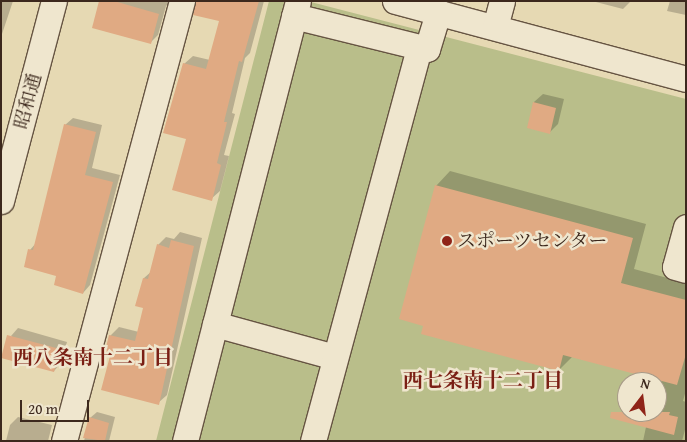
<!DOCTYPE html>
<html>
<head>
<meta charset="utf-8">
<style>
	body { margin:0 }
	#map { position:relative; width:687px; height:442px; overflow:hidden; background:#e6d9b3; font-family:"Gentium Book Plus","Noto Serif JP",serif }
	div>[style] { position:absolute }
	.green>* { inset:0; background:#b9be8a }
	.shadow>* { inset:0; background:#0003 }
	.building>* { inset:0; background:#e0aa83 }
	.roads { filter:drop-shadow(1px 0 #665442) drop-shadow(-1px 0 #665442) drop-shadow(0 1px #665442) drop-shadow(0 -1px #665442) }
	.minor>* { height:25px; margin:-12.5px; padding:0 12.5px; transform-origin:12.5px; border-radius:12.5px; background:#efe6ce }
	.dots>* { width:14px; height:14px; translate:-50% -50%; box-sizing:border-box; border:2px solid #efe6ce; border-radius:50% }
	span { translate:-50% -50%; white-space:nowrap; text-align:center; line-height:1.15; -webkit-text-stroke:5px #efe6ce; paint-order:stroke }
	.street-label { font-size:19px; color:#3c281d }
	.poi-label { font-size:19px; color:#3c281d }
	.left { translate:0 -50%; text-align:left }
	.neighbourhood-label { font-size:20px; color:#7a1f14; font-weight:700 }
	.frame { position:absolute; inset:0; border:2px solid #3c281d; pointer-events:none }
	.north { position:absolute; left:617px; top:372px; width:50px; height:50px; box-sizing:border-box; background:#efe6ce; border:1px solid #a79a87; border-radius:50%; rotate:15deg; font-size:14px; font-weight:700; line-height:20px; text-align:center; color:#3c281d }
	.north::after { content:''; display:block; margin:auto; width:18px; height:22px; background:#8f2418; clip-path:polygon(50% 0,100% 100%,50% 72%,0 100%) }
	.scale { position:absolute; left:20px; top:400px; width:69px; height:22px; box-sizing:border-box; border:2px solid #3c281d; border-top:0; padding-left:6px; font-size:15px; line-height:18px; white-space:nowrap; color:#3c281d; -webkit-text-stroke:4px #efe6ce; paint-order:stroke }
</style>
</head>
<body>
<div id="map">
	<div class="green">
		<i style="clip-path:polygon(evenodd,269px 1px,307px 1px,686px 99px,686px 441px,156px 441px,269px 1px,627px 382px,657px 382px,657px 412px,627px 412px,627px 382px)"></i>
	</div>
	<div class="shadow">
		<i style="clip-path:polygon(1px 1px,13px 1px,1px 37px)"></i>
		<i style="clip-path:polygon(100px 1px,171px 1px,166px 6px,158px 35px,150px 43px)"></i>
		<i style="clip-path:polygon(196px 1px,264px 1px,250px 53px,245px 58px,232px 113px,235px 114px,224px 155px,229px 156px,220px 191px,211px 199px,187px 138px,184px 64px,193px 56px,210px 60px,221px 20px,195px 14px)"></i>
		<i style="clip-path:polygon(592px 1px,631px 1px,623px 9px)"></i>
		<i style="clip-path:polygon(670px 1px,686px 1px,686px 15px,667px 11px)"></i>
		<i style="clip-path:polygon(543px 94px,564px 99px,558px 124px,550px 132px,529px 128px,534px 102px)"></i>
		<i style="clip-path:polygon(73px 118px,102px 125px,92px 168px,120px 175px,90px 285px,83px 293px,30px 250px,36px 243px,65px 125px)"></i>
		<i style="clip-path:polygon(450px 171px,646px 224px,634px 269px,686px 283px,686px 390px,683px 401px,686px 402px,686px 426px,682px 441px,643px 441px,646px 427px,639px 412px,657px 412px,657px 382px,646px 382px,648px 376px,573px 356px,559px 370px,424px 325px,436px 186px)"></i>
		<i style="clip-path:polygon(180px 232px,202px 238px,167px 395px,158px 403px,112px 356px,110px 336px,119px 327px,139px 332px,145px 307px,144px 278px,152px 271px,158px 245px,166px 237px,174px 239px)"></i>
		<i style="clip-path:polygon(18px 328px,67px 342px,61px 363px,54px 371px,11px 336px)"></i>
		<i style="clip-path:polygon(97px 412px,115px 417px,109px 441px,84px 441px,90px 418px)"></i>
		<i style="clip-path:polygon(18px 417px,52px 425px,48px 441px,6px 441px,10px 425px)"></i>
	</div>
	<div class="building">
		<i style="clip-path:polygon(99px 1px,114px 1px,159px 14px,151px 44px,92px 28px)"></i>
		<i style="clip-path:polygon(196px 1px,259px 1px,242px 62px,239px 61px,224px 122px,227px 122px,217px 163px,221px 165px,212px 201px,172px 190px,186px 139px,163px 133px,183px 63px,206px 69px,219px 21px,193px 15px)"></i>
		<i style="clip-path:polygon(533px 102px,556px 108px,550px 134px,527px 128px)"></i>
		<i style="clip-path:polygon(64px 124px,96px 132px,85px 175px,113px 182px,83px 294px,54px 285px,56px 276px,24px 267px,28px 249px,33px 250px)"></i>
		<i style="clip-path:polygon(435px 185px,633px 238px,621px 283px,686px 300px,686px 354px,677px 385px,563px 355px,559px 371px,421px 334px,423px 326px,399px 319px)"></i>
		<i style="clip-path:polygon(171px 240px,194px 246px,159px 405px,101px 390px,110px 356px,104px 355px,109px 335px,135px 341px,143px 308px,135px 306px,143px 278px,148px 279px,157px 244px,169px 248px)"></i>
		<i style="clip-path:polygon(7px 335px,60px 349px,54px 372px,1px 358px)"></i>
		<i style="clip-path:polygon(611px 412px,670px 412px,669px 415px,678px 417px,674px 435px,610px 418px)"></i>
		<i style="clip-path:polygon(89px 417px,109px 423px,105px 441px,83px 438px)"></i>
	</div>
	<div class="roads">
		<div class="minor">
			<i style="left:395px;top:1px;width:301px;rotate:15deg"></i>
			<i style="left:294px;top:16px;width:137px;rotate:13.9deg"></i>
			<i style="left:427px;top:49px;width:39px;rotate:-73deg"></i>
			<i style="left:495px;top:27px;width:27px;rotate:-75deg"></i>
			<i style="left:1px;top:201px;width:207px;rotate:-75.2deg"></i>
			<i style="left:686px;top:227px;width:41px;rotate:105.4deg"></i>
			<i style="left:675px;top:267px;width:11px;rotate:15deg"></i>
			<i style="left:215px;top:324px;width:124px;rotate:15.4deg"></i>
			<i style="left:64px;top:441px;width:456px;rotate:-75deg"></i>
			<i style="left:185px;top:441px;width:454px;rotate:-75.6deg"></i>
			<i style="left:313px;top:441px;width:408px;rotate:-74.9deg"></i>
		</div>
	</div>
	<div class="dots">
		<i style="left:447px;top:241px;background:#8f2418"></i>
	</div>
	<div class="street-label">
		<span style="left:28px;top:101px;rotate:-75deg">昭和通</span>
	</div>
	<div class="poi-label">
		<span class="left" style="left:457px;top:241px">スポーツセンター</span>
	</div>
	<div class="neighbourhood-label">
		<span style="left:93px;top:356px">西八条南十二丁目</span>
		<span style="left:483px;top:379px">西七条南十二丁目</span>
	</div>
	<div class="frame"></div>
	<div class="north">N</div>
	<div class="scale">20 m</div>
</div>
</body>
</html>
